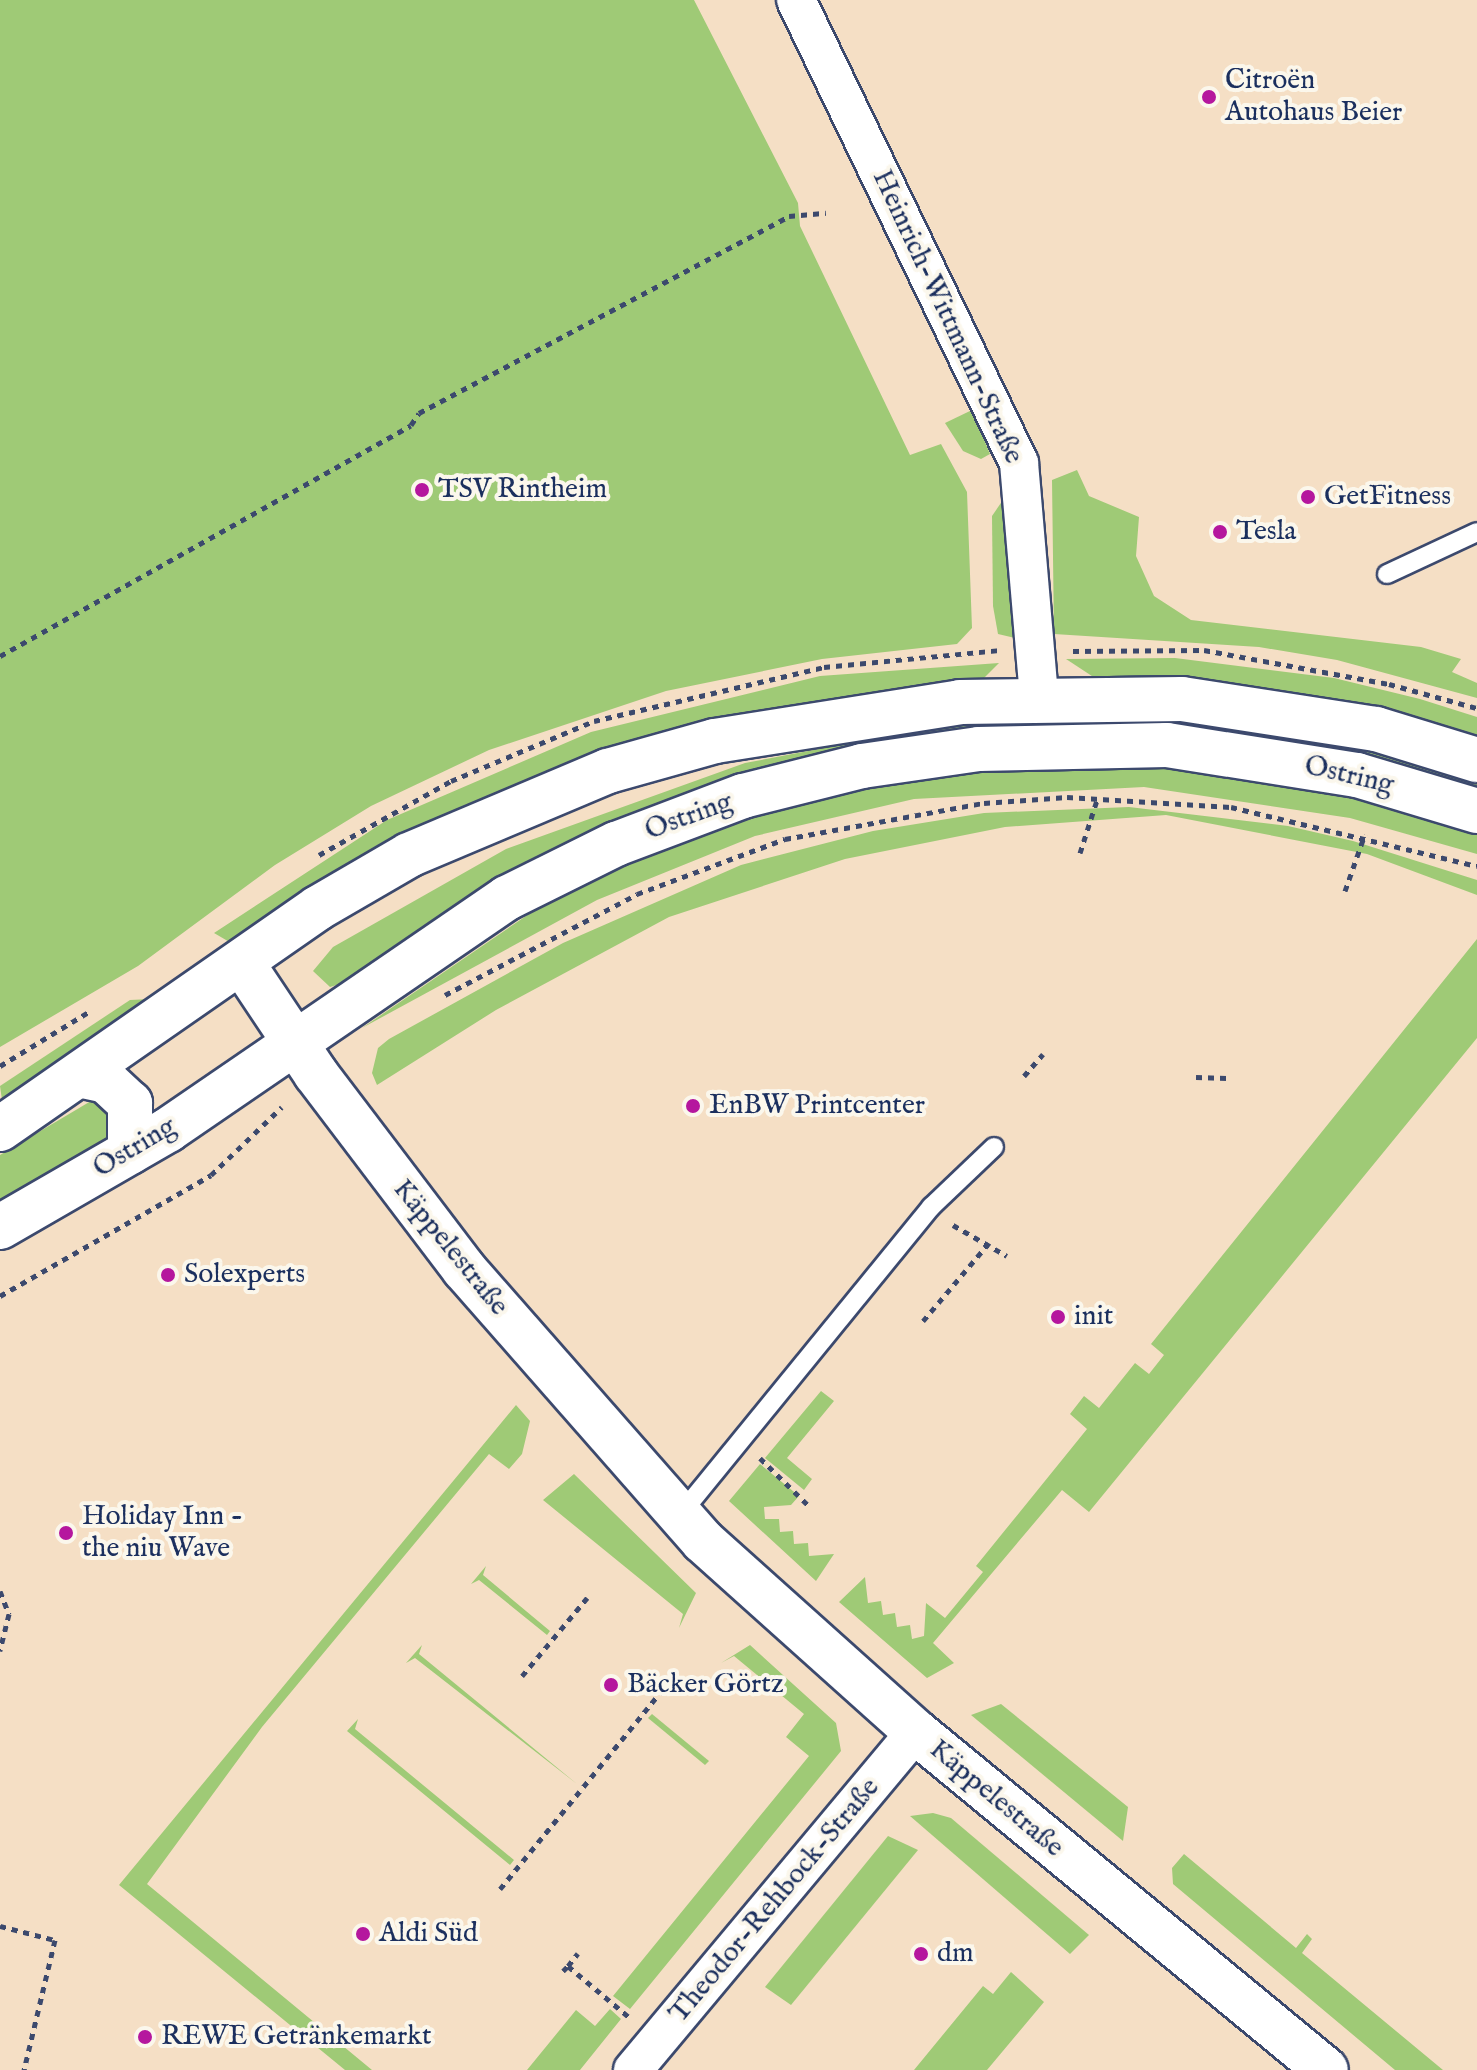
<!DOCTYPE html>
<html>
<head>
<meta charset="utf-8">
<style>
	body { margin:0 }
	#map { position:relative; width:1477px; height:2070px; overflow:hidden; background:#f5dfc5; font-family:"IM FELL English",serif }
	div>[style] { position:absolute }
	.green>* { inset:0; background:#9fca76 }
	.path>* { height:5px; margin-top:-2.5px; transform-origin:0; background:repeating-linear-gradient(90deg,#3c496d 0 6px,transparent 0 12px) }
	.roads { filter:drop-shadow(2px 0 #3c496d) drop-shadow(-2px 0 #3c496d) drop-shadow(0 2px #3c496d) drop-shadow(0 -2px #3c496d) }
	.service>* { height:18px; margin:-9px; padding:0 9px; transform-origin:9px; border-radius:9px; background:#fff }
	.minor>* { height:38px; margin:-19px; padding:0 19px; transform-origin:19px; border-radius:19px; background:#fff }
	.tertiary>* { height:44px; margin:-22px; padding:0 22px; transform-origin:22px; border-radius:22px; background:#fff }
	.primary>* { height:44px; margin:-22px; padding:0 22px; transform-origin:22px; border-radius:22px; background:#fff }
	.dots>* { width:22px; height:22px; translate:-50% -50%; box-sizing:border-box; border:4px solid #fbf7ec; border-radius:50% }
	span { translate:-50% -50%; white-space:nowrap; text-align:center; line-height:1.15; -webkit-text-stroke:8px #fbf7ec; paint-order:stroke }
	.poi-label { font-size:28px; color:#1b2f5e }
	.left { translate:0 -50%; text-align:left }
	.street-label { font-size:28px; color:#1b2f5e }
</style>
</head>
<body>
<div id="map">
	<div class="green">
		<i style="clip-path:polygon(0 0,694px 0,798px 203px,800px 226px,910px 455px,941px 444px,967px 492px,972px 628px,957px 644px,822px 659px,666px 691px,489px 750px,371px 806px,275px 865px,138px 966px,0 1047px)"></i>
		<i style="clip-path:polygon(972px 410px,990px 454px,981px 459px,963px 451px,945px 423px)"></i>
		<i style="clip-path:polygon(1077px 470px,1089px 496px,1139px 517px,1136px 556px,1154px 596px,1191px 620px,1421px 647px,1461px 659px,1452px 672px,1477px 683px,1477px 698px,1337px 660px,1259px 647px,1054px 634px,1052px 480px)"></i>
		<i style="clip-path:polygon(1005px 497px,1016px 623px,1015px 638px,998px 634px,993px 606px,992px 516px)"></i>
		<i style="clip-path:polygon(1175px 658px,1334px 678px,1420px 699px,1477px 717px,1477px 742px,1098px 680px,1066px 659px)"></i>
		<i style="clip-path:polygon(999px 663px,981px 681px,804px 703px,591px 758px,432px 824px,238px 947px,214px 933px,387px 820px,591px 732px,820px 676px)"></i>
		<i style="clip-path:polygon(1171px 719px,1366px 747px,1477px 781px,1477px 794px,1401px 770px,889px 745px,343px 983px,330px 987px,313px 971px,333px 947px,506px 849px,745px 763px,956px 723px)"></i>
		<i style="clip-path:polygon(1183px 766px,1350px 793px,1477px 831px,1477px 854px,1350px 818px,1144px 787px,914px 799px,755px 836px,597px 900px,362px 1028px,570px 886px,804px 797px,951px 771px)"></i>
		<i style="clip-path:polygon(1129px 807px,1288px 826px,1353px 841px,1477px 880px,1477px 895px,1367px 854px,1166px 815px,1005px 827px,845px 859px,669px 917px,496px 1010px,377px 1085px,372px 1073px,378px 1048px,389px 1039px,563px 943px,741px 865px,873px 831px,984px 813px)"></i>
		<i style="clip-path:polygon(1477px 939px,1477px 1038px,1089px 1512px,1062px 1490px,933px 1643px,954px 1663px,927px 1678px,839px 1602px,865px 1577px,868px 1603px,881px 1601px,883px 1615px,895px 1613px,897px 1627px,910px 1625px,912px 1639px,924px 1636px,926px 1603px,945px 1618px,983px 1572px,976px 1566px,1087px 1429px,1070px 1414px,1084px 1396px,1099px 1408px,1135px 1363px,1149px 1374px,1164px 1355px,1151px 1344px)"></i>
		<i style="clip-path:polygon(150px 999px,3px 1107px,0 1086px,130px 1000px)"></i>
		<i style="clip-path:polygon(96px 1098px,109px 1102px,109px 1138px,0 1204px,0 1155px)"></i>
		<i style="clip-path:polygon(821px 1391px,834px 1401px,787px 1458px,812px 1479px,804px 1490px,765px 1458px)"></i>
		<i style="clip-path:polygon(516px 1405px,530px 1421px,522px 1454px,509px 1469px,489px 1454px,262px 1727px,147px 1884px,372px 2070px,345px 2070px,119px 1885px)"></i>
		<i style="clip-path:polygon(760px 1464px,799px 1496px,791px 1505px,764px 1507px,765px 1519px,779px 1519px,780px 1532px,793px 1531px,794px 1544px,808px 1543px,809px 1556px,834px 1554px,816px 1581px,729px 1501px)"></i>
		<i style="clip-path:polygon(574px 1474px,696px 1593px,679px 1628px,683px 1614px,543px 1500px)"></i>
		<i style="clip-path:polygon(486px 1566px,483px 1575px,550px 1631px,547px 1635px,479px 1580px,471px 1584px)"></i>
		<i style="clip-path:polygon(422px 1645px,419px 1654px,577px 1784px,415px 1658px,406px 1663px)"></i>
		<i style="clip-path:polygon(750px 1645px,836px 1723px,841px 1751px,630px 2009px,613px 1996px,809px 1756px,786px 1737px,804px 1714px,734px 1656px,721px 1663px)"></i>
		<i style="clip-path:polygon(1001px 1704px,1128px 1807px,1123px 1841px,971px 1715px)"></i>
		<i style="clip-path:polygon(652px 1714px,709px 1761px,705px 1765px,648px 1718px)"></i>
		<i style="clip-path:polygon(358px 1719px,355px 1729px,514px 1860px,510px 1865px,347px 1731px)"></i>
		<i style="clip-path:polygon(933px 1813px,951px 1818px,1089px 1935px,1070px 1954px,910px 1816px)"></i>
		<i style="clip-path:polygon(888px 1836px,918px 1850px,791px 2005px,765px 1987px)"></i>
		<i style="clip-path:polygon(1184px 1854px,1296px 1948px,1307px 1934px,1312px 1939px,1302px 1953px,1443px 2070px,1395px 2070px,1173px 1884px,1172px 1868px)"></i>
		<i style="clip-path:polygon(1011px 1972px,1044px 2002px,987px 2070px,914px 2070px,983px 1986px,993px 1994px)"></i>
		<i style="clip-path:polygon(610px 2009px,621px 2019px,580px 2070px,527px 2070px,576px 2010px,595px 2026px)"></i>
	</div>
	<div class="path">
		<i style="left:1073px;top:651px;width:131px;rotate:-0.4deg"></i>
		<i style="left:1204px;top:650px;width:188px;rotate:10.4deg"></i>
		<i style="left:1389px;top:684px;width:91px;rotate:15.3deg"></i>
		<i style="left:0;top:656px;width:471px;rotate:-29.3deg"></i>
		<i style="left:411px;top:425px;width:14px;rotate:-56deg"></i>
		<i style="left:419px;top:413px;width:419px;rotate:-28deg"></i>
		<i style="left:789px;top:216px;width:37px;rotate:-5deg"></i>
		<i style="left:1080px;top:853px;width:59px;rotate:-72.2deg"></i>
		<i style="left:319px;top:855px;width:151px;rotate:-29.3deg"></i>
		<i style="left:451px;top:781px;width:155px;rotate:-22.8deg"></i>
		<i style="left:594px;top:721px;width:236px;rotate:-13.2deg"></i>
		<i style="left:824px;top:667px;width:176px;rotate:-5.5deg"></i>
		<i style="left:1345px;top:891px;width:60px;rotate:-70.7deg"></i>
		<i style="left:445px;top:995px;width:217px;rotate:-27.7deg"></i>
		<i style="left:637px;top:894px;width:158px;rotate:-20.4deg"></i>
		<i style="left:785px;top:839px;width:202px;rotate:-10.3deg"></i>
		<i style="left:984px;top:803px;width:83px;rotate:-4.1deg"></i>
		<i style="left:1067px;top:797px;width:164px;rotate:3.5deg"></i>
		<i style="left:1231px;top:807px;width:253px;rotate:13.5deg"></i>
		<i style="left:0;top:1066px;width:105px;rotate:-31.4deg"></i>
		<i style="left:1024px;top:1076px;width:29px;rotate:-49deg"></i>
		<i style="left:1196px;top:1077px;width:31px;rotate:2deg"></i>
		<i style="left:953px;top:1225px;width:62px;rotate:29.9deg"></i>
		<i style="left:0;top:1296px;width:243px;rotate:-29.8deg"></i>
		<i style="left:211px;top:1175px;width:98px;rotate:-43.8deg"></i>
		<i style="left:923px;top:1321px;width:102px;rotate:-49.8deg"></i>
		<i style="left:760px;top:1458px;width:70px;rotate:44.4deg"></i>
		<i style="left:0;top:1591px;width:25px;rotate:69deg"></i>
		<i style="left:9px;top:1614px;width:38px;rotate:104deg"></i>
		<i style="left:522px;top:1676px;width:102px;rotate:-50.2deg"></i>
		<i style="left:500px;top:1889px;width:280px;rotate:-50.8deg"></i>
		<i style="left:0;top:1926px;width:57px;rotate:14.3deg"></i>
		<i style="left:55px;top:1940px;width:134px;rotate:103.4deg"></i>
		<i style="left:568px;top:1966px;width:16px;rotate:-52deg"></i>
		<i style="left:563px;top:1971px;width:7px;rotate:-45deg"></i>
		<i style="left:568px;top:1966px;width:80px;rotate:39.9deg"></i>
	</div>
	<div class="roads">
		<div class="service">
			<i style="left:1387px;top:574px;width:99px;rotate:-25deg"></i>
			<i style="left:679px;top:1516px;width:399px;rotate:-50.8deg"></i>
			<i style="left:931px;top:1207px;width:87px;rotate:-43.6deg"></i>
		</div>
		<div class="minor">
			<i style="left:796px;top:0;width:514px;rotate:64.28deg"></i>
			<i style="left:1019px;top:463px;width:236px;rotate:85.1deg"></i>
			<i style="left:633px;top:2070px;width:441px;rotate:-50.1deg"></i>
		</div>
		<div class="tertiary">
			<i style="left:242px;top:963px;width:133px;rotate:56.3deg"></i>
			<i style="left:316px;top:1074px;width:245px;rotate:52.8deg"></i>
			<i style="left:464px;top:1269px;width:362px;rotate:48.7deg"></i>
			<i style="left:703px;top:1541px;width:286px;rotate:41.9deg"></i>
			<i style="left:916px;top:1732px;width:531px;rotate:39.5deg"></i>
		</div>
		<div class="primary">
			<i style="left:83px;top:1076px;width:24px;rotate:12deg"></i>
			<i style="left:106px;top:1081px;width:33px;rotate:43deg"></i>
			<i style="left:130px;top:1103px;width:49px;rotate:90deg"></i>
			<i style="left:0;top:1129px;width:387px;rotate:-34.8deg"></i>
			<i style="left:318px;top:908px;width:105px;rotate:-30.2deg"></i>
			<i style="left:409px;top:855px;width:216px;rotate:-22.9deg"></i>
			<i style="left:608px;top:771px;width:111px;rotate:-15.7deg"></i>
			<i style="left:715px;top:741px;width:248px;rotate:-9deg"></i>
			<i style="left:960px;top:702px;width:222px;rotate:-0.8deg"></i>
			<i style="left:1182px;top:699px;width:196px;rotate:8.8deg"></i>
			<i style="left:1376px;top:729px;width:106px;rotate:17.1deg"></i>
			<i style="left:0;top:1227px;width:194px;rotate:-30deg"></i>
			<i style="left:168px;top:1130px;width:411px;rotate:-34.4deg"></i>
			<i style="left:507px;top:898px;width:122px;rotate:-26.4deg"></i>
			<i style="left:616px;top:844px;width:136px;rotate:-20.7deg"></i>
			<i style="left:743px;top:796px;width:123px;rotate:-14.1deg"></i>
			<i style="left:862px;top:766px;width:118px;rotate:-8.3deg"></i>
			<i style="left:979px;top:749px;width:188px;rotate:-1.2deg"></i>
			<i style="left:1167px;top:745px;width:192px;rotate:9deg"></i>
			<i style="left:1357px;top:775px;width:125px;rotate:16.7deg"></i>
		</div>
	</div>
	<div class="dots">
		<i style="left:1209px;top:97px;background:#b5179e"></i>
		<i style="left:422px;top:490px;background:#b5179e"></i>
		<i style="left:1308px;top:497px;background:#b5179e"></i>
		<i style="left:1220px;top:532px;background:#b5179e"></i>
		<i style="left:693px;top:1106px;background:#b5179e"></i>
		<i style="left:168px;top:1275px;background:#b5179e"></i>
		<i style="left:1058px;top:1317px;background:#b5179e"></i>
		<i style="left:66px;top:1533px;background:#b5179e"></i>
		<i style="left:611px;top:1685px;background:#b5179e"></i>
		<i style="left:363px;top:1934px;background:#b5179e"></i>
		<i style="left:921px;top:1954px;background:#b5179e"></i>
		<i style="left:145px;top:2037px;background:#b5179e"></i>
	</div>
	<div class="poi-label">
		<span class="left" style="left:1225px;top:97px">Citroën<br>Autohaus Beier</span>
		<span class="left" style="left:438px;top:490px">TSV Rintheim</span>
		<span class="left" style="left:1324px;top:497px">GetFitness</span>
		<span class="left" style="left:1236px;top:532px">Tesla</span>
		<span class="left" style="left:709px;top:1106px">EnBW Printcenter</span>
		<span class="left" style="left:184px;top:1275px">Solexperts</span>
		<span class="left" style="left:1074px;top:1317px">init</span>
		<span class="left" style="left:82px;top:1533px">Holiday Inn -<br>the niu Wave</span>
		<span class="left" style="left:627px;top:1685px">Bäcker Görtz</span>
		<span class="left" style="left:379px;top:1934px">Aldi Süd</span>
		<span class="left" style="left:937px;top:1954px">dm</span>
		<span class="left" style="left:161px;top:2037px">REWE Getränkemarkt</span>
	</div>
	<div class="street-label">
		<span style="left:947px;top:317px;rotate:65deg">Heinrich-Wittmann-Straße</span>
		<span style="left:1349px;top:776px;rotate:13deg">Ostring</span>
		<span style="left:689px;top:817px;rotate:-20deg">Ostring</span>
		<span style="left:135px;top:1148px;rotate:-31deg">Ostring</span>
		<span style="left:450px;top:1248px;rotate:51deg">Käppelestraße</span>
		<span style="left:996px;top:1799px;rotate:40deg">Käppelestraße</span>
		<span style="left:775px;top:1901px;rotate:-50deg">Theodor-Rehbock-Straße</span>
	</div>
</div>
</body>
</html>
